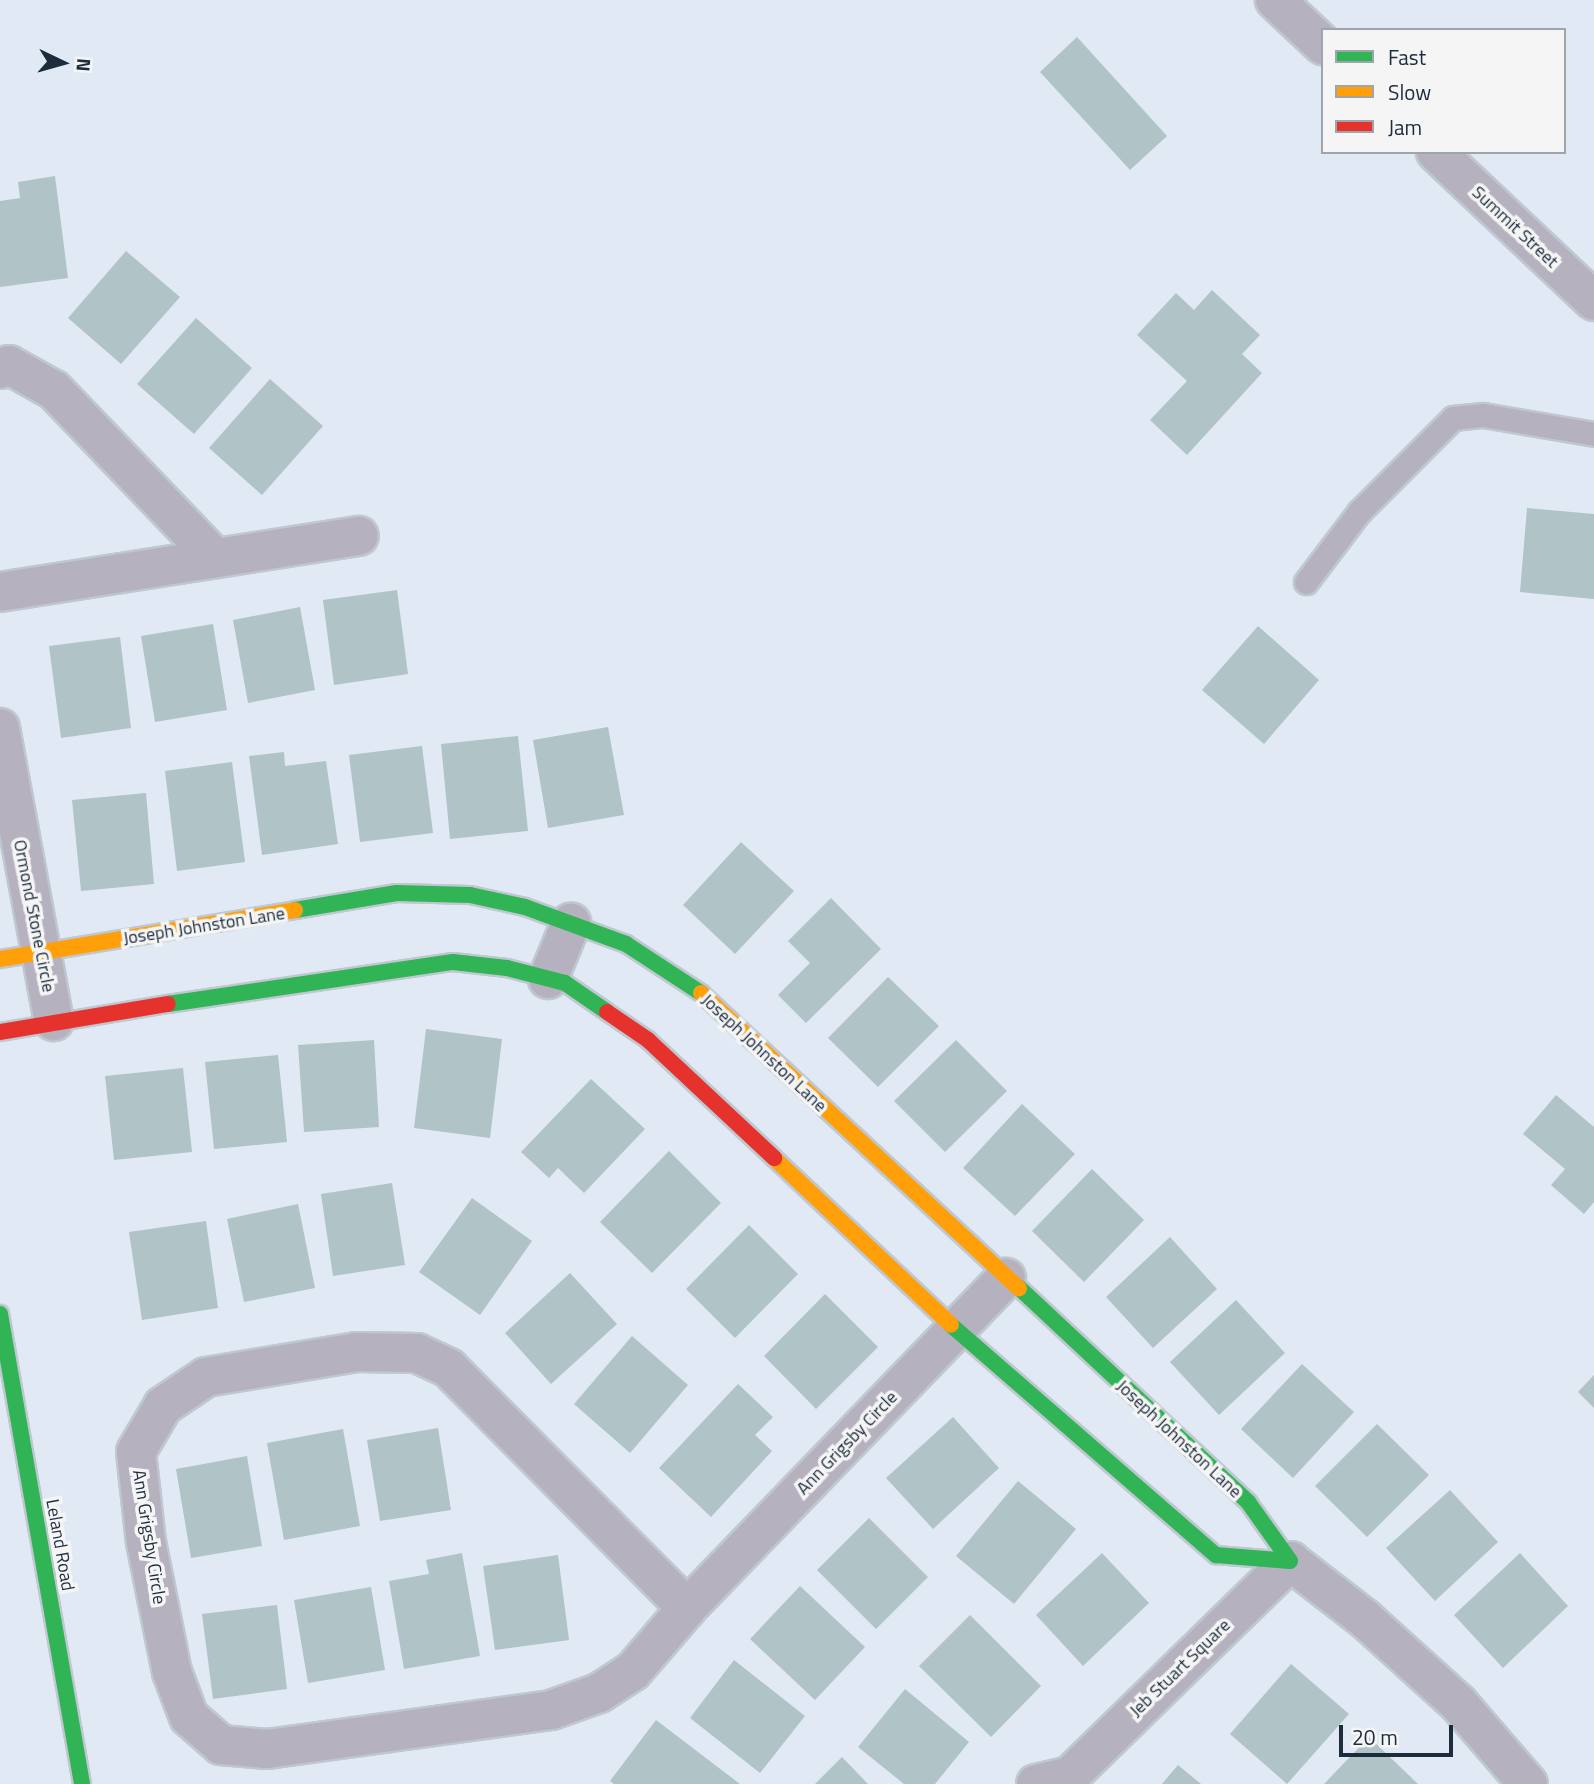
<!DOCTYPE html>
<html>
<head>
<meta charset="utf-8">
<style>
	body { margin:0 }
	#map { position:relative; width:1594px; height:1784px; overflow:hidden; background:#e1eaf4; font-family:"Titillium Web",sans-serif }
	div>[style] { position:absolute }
	.building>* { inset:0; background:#b0c3c6 }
	.roads { filter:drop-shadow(2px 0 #bfc8d1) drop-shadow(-2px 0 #bfc8d1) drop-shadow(0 2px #bfc8d1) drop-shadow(0 -2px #bfc8d1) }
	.lane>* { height:23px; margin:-11.5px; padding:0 11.5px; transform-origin:11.5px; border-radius:11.5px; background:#b6b1be }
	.street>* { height:38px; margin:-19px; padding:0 19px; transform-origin:19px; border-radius:19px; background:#b6b1be }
	.fast>* { height:16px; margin:-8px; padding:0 8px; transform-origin:8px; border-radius:8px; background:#30b455 }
	.slow>* { height:16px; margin:-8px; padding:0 8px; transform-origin:8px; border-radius:8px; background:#ff9f0a }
	.jam>* { height:16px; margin:-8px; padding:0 8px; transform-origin:8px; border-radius:8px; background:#e5322d }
	span { translate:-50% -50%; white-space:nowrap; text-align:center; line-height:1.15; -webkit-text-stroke:7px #f5f5f5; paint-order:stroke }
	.street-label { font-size:18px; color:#1c2c3d }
	.legend { position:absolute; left:1321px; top:28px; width:245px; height:126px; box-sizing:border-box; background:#f5f5f5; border:2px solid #9ea5ab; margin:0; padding:9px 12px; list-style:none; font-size:21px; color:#1c2c3d }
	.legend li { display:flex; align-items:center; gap:14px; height:35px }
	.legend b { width:35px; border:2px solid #9ea5ab }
	.north { position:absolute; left:28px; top:28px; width:70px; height:70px; -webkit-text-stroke:5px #f5f5f5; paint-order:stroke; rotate:95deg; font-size:19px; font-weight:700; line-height:28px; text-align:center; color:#1c2c3d }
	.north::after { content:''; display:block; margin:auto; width:24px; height:32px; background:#1c2c3d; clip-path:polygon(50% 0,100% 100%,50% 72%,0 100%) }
	.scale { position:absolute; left:1339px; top:1725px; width:114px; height:32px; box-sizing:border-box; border:4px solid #1c2c3d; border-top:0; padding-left:9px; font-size:21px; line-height:24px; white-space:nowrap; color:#1c2c3d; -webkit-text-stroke:5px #f5f5f5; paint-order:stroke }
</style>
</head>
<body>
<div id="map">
	<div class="building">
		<i style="clip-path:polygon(1077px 37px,1167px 136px,1130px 170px,1040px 72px)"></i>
		<i style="clip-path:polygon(55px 176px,68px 278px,0 287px,0 201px,20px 198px,18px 182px)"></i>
		<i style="clip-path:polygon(126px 251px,180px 297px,121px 364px,68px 318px)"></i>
		<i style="clip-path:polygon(1212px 290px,1260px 335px,1242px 354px,1262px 373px,1187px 455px,1150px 420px,1187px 381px,1137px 335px,1176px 293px,1194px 310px)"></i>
		<i style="clip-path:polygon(196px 318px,252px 368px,194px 434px,137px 384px)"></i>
		<i style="clip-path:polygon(270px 379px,323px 426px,262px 495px,209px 448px)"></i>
		<i style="clip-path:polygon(1527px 508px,1594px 514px,1594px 599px,1520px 592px)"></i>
		<i style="clip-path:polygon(397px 590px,408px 674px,334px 685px,323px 600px)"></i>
		<i style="clip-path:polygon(300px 607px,315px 690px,248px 703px,233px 620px)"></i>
		<i style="clip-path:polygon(213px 624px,227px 710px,155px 722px,141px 636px)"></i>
		<i style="clip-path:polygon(1258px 626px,1319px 680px,1264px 744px,1202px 690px)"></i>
		<i style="clip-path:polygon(120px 637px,131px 728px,61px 738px,49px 646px)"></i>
		<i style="clip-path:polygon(608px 727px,624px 815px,548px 828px,533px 740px)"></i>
		<i style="clip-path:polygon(518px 736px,528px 831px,450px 839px,441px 744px)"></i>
		<i style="clip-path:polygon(422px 746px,433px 833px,360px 842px,349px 755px)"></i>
		<i style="clip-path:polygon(284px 752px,285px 766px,326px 761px,338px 844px,262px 855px,249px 756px)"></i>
		<i style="clip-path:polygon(232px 762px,245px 862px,177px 871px,165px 771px)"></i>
		<i style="clip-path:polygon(146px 793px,154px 884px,81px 891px,72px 800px)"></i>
		<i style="clip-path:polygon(741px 842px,794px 891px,735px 954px,683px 905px)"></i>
		<i style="clip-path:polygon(831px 898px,881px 949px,806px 1023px,778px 995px,810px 963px,788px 941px)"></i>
		<i style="clip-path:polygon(888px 977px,939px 1026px,878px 1087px,828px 1038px)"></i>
		<i style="clip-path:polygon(426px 1029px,502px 1039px,490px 1138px,414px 1128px)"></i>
		<i style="clip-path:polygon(374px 1040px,379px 1127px,304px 1132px,298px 1045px)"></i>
		<i style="clip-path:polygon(956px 1040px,1007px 1091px,945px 1152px,894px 1101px)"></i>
		<i style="clip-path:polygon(278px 1055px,287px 1142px,214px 1149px,205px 1062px)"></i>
		<i style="clip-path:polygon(183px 1068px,192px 1152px,114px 1160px,105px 1076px)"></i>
		<i style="clip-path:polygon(591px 1079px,645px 1129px,584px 1193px,558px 1168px,549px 1178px,521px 1152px)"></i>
		<i style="clip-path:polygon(1556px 1095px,1594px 1127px,1594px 1202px,1584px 1214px,1551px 1185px,1565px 1169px,1523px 1134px)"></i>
		<i style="clip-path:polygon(1022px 1104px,1075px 1154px,1015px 1216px,963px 1168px)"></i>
		<i style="clip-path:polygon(669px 1151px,721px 1203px,652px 1273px,600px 1222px)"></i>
		<i style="clip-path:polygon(1092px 1169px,1144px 1220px,1084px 1282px,1032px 1231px)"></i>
		<i style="clip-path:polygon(392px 1183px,405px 1265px,333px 1276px,321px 1194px)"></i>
		<i style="clip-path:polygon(472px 1198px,532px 1241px,480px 1315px,419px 1272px)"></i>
		<i style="clip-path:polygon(298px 1204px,315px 1288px,244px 1302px,227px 1219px)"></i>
		<i style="clip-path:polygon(206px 1221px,218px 1308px,142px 1320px,129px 1232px)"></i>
		<i style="clip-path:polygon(749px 1225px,798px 1274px,735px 1338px,686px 1289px)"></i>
		<i style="clip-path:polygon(1170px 1237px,1217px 1289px,1153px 1348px,1106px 1297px)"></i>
		<i style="clip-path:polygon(570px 1273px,617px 1324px,551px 1384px,505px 1333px)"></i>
		<i style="clip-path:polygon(825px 1294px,878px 1347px,816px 1409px,764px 1356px)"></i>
		<i style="clip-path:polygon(1236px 1300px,1285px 1353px,1219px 1415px,1170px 1362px)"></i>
		<i style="clip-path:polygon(632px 1336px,688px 1385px,630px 1453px,574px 1404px)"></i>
		<i style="clip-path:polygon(1302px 1364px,1354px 1412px,1293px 1478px,1241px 1429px)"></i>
		<i style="clip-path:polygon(1594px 1375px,1594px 1408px,1578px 1392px)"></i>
		<i style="clip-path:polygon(738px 1384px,773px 1417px,755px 1435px,772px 1451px,711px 1517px,659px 1468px)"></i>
		<i style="clip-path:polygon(953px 1417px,999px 1468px,933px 1529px,886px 1478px)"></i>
		<i style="clip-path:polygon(1377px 1424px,1429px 1475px,1367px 1537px,1315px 1486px)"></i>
		<i style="clip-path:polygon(438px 1428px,451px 1510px,380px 1521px,367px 1440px)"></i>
		<i style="clip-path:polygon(343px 1429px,360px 1526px,284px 1540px,267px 1443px)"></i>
		<i style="clip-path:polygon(247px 1456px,262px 1546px,191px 1558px,176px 1469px)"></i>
		<i style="clip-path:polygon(1018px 1481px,1076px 1529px,1014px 1604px,956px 1556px)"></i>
		<i style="clip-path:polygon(1450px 1490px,1498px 1542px,1435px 1601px,1386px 1548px)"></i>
		<i style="clip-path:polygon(869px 1518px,928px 1577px,876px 1629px,817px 1570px)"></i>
		<i style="clip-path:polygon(462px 1553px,480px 1656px,404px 1669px,389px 1581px,429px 1574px,426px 1560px)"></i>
		<i style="clip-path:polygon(1102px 1553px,1149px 1603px,1083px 1666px,1036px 1615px)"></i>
		<i style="clip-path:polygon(1520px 1553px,1568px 1606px,1503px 1668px,1454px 1615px)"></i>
		<i style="clip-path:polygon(558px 1555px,569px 1640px,495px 1650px,483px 1566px)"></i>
		<i style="clip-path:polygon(800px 1586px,865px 1647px,815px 1700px,750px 1639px)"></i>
		<i style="clip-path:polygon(371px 1587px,385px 1670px,308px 1683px,294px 1600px)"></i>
		<i style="clip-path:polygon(277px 1605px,287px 1689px,213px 1699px,202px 1614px)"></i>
		<i style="clip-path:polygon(970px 1615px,1041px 1686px,991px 1737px,919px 1666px)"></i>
		<i style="clip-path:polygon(734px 1660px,805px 1716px,760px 1773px,690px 1718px)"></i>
		<i style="clip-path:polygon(1291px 1664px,1349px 1714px,1287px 1784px,1230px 1734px)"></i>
		<i style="clip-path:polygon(905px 1689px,969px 1742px,935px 1784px,904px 1784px,858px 1747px)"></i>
		<i style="clip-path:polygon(656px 1720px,740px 1784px,614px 1784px,610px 1781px)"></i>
		<i style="clip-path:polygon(1369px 1737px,1418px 1784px,1324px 1784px)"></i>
		<i style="clip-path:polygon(842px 1757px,868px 1784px,815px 1784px)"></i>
		<i style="clip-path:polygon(1178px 1765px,1201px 1784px,1162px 1784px)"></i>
	</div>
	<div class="roads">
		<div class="lane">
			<i style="left:1306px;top:582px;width:88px;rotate:-52.9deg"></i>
			<i style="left:1359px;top:512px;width:133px;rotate:-45deg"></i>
			<i style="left:1453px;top:418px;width:30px;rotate:-6deg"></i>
			<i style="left:1483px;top:415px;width:113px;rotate:9.7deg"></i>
		</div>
		<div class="street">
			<i style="left:1275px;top:0;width:66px;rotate:43.2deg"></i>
			<i style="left:1436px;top:152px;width:217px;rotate:43.3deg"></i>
			<i style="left:0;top:369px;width:10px;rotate:-24deg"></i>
			<i style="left:9px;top:365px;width:51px;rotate:29.1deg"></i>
			<i style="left:54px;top:390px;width:233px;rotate:46.2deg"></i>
			<i style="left:0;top:592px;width:363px;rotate:-8.9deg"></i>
			<i style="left:0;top:728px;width:298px;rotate:79.6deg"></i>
			<i style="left:548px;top:979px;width:61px;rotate:-67.7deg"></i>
			<i style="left:687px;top:1608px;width:338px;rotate:-134.8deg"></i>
			<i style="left:449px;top:1368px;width:35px;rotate:-155deg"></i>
			<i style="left:417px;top:1353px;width:60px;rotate:-179deg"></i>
			<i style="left:357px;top:1352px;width:153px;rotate:170.6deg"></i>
			<i style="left:206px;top:1377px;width:52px;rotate:146deg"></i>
			<i style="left:163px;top:1406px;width:53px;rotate:120.4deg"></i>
			<i style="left:136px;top:1452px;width:91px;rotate:83.7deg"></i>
			<i style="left:146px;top:1542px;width:133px;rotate:78.7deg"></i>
			<i style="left:172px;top:1672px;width:48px;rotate:69.3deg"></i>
			<i style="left:189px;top:1717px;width:43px;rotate:41.2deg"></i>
			<i style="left:221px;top:1745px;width:46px;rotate:5deg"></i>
			<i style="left:267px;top:1749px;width:287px;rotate:-7.8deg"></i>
			<i style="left:551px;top:1710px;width:51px;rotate:-19.5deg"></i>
			<i style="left:599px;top:1693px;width:40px;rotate:-32.9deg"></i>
			<i style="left:633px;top:1671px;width:83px;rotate:-49.4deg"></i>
			<i style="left:687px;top:1608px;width:459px;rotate:-46deg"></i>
			<i style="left:1036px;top:1784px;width:35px;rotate:-13deg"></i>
			<i style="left:1070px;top:1776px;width:308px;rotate:-44.3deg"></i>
			<i style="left:1290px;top:1561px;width:95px;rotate:37.7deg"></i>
			<i style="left:1365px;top:1619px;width:125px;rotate:42.1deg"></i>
			<i style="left:1458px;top:1703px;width:107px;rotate:49.2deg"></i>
		</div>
		<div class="fast">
			<i style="left:295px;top:910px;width:103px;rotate:-9.5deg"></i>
			<i style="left:397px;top:893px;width:73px;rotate:1.6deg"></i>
			<i style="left:470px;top:895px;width:56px;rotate:12.3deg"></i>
			<i style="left:525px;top:907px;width:108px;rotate:20.1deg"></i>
			<i style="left:626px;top:944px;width:90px;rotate:33.2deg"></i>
			<i style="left:168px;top:1004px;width:288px;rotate:-8.4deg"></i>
			<i style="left:453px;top:962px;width:54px;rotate:6.3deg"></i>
			<i style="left:507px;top:968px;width:60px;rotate:14.5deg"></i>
			<i style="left:565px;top:983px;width:51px;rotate:34.6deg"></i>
			<i style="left:0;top:1314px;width:477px;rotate:80.1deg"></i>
			<i style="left:951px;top:1325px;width:351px;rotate:41deg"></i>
			<i style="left:1216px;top:1555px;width:74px;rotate:4.6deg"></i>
			<i style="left:1290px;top:1561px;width:72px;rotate:-125.4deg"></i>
			<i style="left:1248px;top:1502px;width:313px;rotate:-136.9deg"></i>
		</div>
		<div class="slow">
			<i style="left:0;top:959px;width:299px;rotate:-9.4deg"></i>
			<i style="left:701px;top:993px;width:434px;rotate:42.9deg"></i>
			<i style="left:774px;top:1158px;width:243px;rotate:43.3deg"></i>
		</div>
		<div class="jam">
			<i style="left:607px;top:1012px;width:50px;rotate:34.3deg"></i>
			<i style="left:648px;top:1040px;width:173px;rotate:43.1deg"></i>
			<i style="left:0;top:1032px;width:170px;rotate:-9.5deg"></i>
		</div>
	</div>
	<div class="street-label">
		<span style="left:1515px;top:227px;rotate:43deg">Summit Street</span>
		<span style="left:34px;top:916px;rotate:79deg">Ormond Stone Circle</span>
		<span style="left:204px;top:926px;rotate:-9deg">Joseph Johnston Lane</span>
		<span style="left:764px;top:1053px;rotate:43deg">Joseph Johnston Lane</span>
		<span style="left:1179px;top:1439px;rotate:43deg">Joseph Johnston Lane</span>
		<span style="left:847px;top:1443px;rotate:-46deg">Ann Grigsby Circle</span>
		<span style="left:149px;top:1537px;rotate:81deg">Ann Grigsby Circle</span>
		<span style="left:60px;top:1545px;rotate:80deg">Leland Road</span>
		<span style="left:1180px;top:1668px;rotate:-44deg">Jeb Stuart Square</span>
	</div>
	<ul class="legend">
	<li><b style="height:9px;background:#30b455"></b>Fast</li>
	<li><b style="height:9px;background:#ff9f0a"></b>Slow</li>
	<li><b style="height:9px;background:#e5322d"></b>Jam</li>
	</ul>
	<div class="north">N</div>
	<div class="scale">20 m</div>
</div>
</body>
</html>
